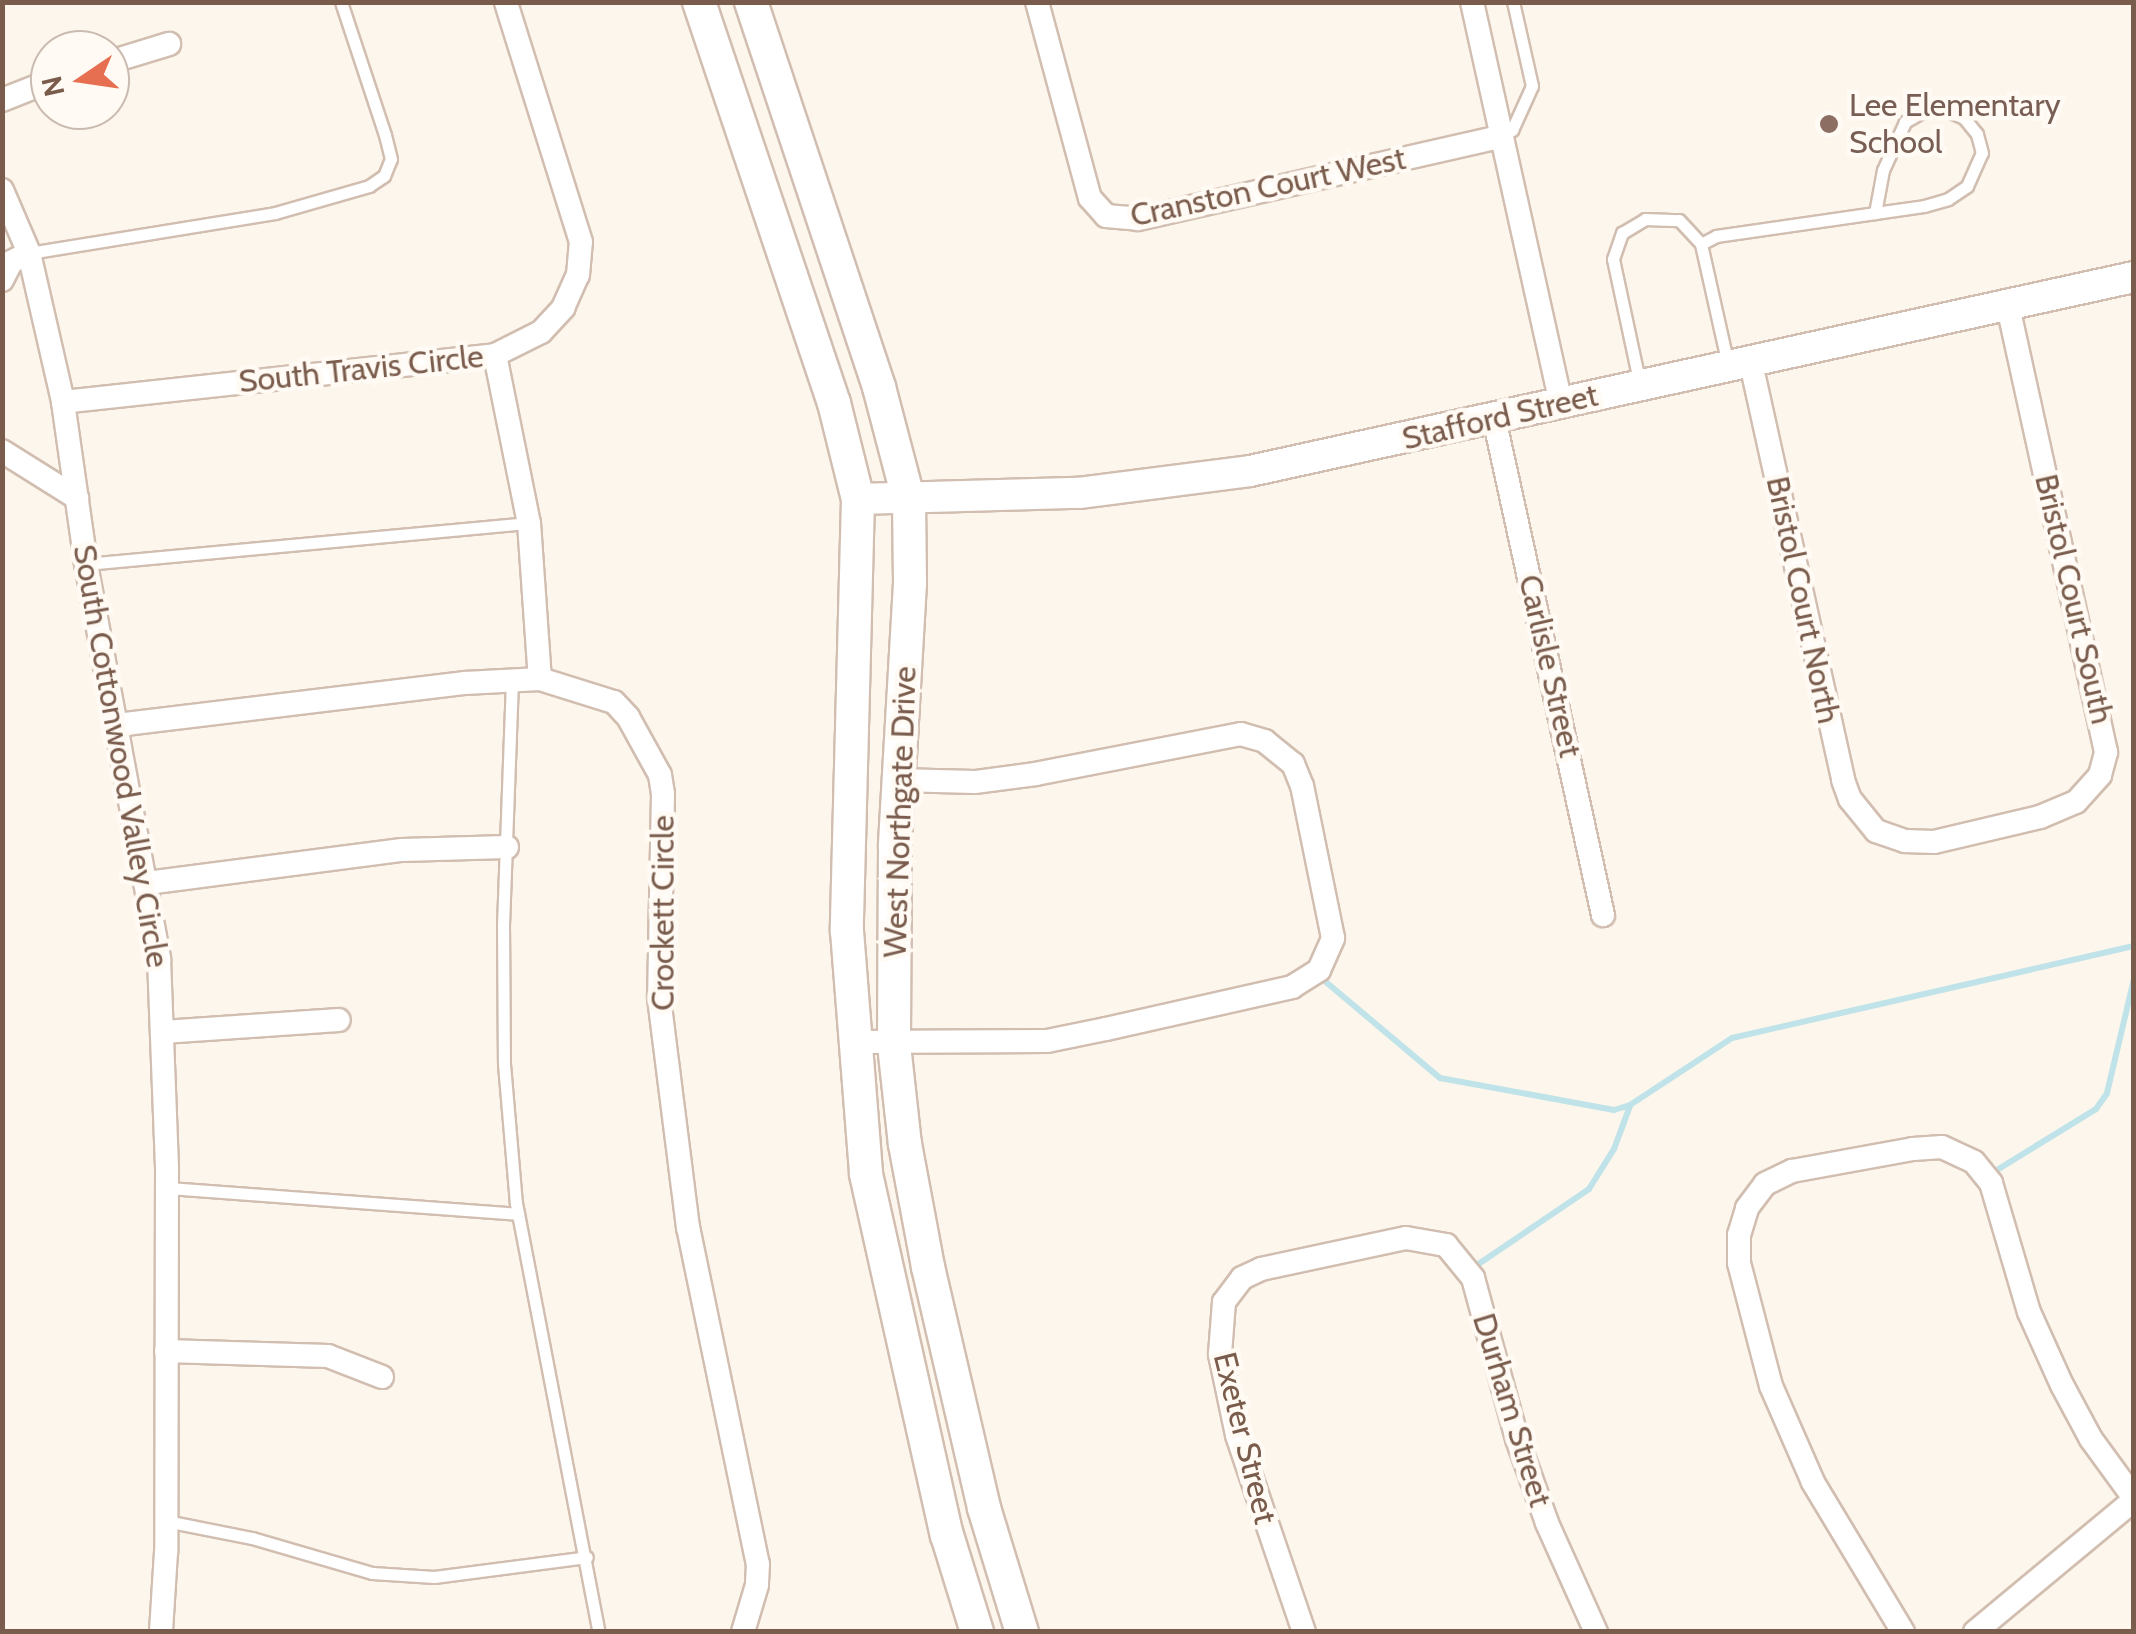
<!DOCTYPE html>
<html>
<head>
<meta charset="utf-8">
<style>
	body { margin:0 }
	#map { position:relative; width:2136px; height:1634px; overflow:hidden; background:#fdf6ec; font-family:Cabin,sans-serif }
	div>[style] { position:absolute }
	.stream>* { height:6px; margin:-3px; padding:0 3px; transform-origin:3px; border-radius:3px; background:#bfe3e8 }
	.roads { filter:drop-shadow(2px 0 #d1beb0) drop-shadow(-2px 0 #d1beb0) drop-shadow(0 2px #d1beb0) drop-shadow(0 -2px #d1beb0) }
	.service>* { height:11px; margin:-5.5px; padding:0 5.5px; transform-origin:5.5px; border-radius:5.5px; background:#fff }
	.minor>* { height:22px; margin:-11px; padding:0 11px; transform-origin:11px; border-radius:11px; background:#fff }
	.tertiary>* { height:30px; margin:-15px; padding:0 15px; transform-origin:15px; border-radius:15px; background:#fff }
	.secondary>* { height:32px; margin:-16px; padding:0 16px; transform-origin:16px; border-radius:16px; background:#fff }
	.dots>* { width:28px; height:28px; translate:-50% -50%; box-sizing:border-box; border:5px solid #fffaf3; border-radius:50% }
	span { translate:-50% -50%; white-space:nowrap; text-align:center; line-height:1.15; -webkit-text-stroke:9px #fffaf3; paint-order:stroke }
	.education-label { font-size:32px; color:#785e54 }
	.left { translate:0 -50%; text-align:left }
	.street-label { font-size:32px; color:#7a5c4d }
	.frame { position:absolute; inset:0; border:5px solid #7a5c4d; pointer-events:none }
	.north { position:absolute; left:30px; top:30px; width:100px; height:100px; box-sizing:border-box; background:#fffaf3; border:2px solid #cabbb1; border-radius:50%; rotate:257deg; font-size:28px; font-weight:700; line-height:40px; text-align:center; color:#7a5c4d }
	.north::after { content:''; display:block; margin:auto; width:35px; height:45px; background:#e76f51; clip-path:polygon(50% 0,100% 100%,50% 72%,0 100%) }
</style>
</head>
<body>
<div id="map">
	<div class="stream">
		<i style="left:1320px;top:977px;width:157px;rotate:40.1deg"></i>
		<i style="left:1440px;top:1078px;width:177px;rotate:10.4deg"></i>
		<i style="left:1614px;top:1110px;width:17px;rotate:-17deg"></i>
		<i style="left:1630px;top:1105px;width:122px;rotate:-33.3deg"></i>
		<i style="left:1732px;top:1038px;width:412px;rotate:-12.9deg"></i>
		<i style="left:1992px;top:1173px;width:122px;rotate:-31.6deg"></i>
		<i style="left:2096px;top:1109px;width:19px;rotate:-55deg"></i>
		<i style="left:2107px;top:1093px;width:117px;rotate:-76.7deg"></i>
		<i style="left:1474px;top:1267px;width:139px;rotate:-34.1deg"></i>
		<i style="left:1589px;top:1189px;width:47px;rotate:-58deg"></i>
		<i style="left:1614px;top:1149px;width:46px;rotate:-69.6deg"></i>
	</div>
	<div class="roads">
		<div class="service">
			<i style="left:1502px;top:136px;width:12px;rotate:-31deg"></i>
			<i style="left:1512px;top:130px;width:48px;rotate:-65.6deg"></i>
			<i style="left:1532px;top:86px;width:86px;rotate:-102.7deg"></i>
			<i style="left:1701px;top:244px;width:17px;rotate:-28deg"></i>
			<i style="left:1716px;top:236px;width:161px;rotate:-8.2deg"></i>
			<i style="left:1875px;top:213px;width:49px;rotate:-8.1deg"></i>
			<i style="left:1924px;top:206px;width:25px;rotate:-16deg"></i>
			<i style="left:1948px;top:199px;width:23px;rotate:-34deg"></i>
			<i style="left:1967px;top:186px;width:36px;rotate:-66deg"></i>
			<i style="left:1982px;top:153px;width:20px;rotate:-105deg"></i>
			<i style="left:1977px;top:134px;width:21px;rotate:-129deg"></i>
			<i style="left:1964px;top:118px;width:20px;rotate:-156deg"></i>
			<i style="left:1946px;top:110px;width:24px;rotate:175deg"></i>
			<i style="left:1922px;top:112px;width:20px;rotate:150deg"></i>
			<i style="left:1905px;top:122px;width:53px;rotate:114.6deg"></i>
			<i style="left:1883px;top:170px;width:44px;rotate:100.5deg"></i>
			<i style="left:29px;top:253px;width:249px;rotate:-9.2deg"></i>
			<i style="left:275px;top:213px;width:98px;rotate:-16deg"></i>
			<i style="left:369px;top:186px;width:18px;rotate:-34deg"></i>
			<i style="left:384px;top:176px;width:18px;rotate:-68deg"></i>
			<i style="left:391px;top:159px;width:25px;rotate:-104deg"></i>
			<i style="left:385px;top:135px;width:140px;rotate:-108.3deg"></i>
			<i style="left:1640px;top:385px;width:129px;rotate:-102.1deg"></i>
			<i style="left:1613px;top:259px;width:28px;rotate:-71deg"></i>
			<i style="left:1622px;top:233px;width:27px;rotate:-31deg"></i>
			<i style="left:1645px;top:219px;width:34px;rotate:2deg"></i>
			<i style="left:1679px;top:220px;width:33px;rotate:47deg"></i>
			<i style="left:1701px;top:244px;width:124px;rotate:77.4deg"></i>
			<i style="left:86px;top:564px;width:445px;rotate:-5.3deg"></i>
			<i style="left:512px;top:680px;width:244px;rotate:92.1deg"></i>
			<i style="left:503px;top:924px;width:140px;rotate:89.6deg"></i>
			<i style="left:504px;top:1064px;width:140px;rotate:85.1deg"></i>
			<i style="left:516px;top:1203px;width:437px;rotate:79.1deg"></i>
			<i style="left:167px;top:1188px;width:352px;rotate:4.2deg"></i>
			<i style="left:166px;top:1521px;width:88px;rotate:11.2deg"></i>
			<i style="left:252px;top:1538px;width:125px;rotate:16.3deg"></i>
			<i style="left:372px;top:1573px;width:62px;rotate:3.7deg"></i>
			<i style="left:434px;top:1577px;width:154px;rotate:-7.4deg"></i>
		</div>
		<div class="minor">
			<i style="left:1037px;top:2px;width:203px;rotate:74.9deg"></i>
			<i style="left:1090px;top:198px;width:24px;rotate:48deg"></i>
			<i style="left:1106px;top:216px;width:32px;rotate:5deg"></i>
			<i style="left:1138px;top:219px;width:373px;rotate:-12.8deg"></i>
			<i style="left:1472px;top:2px;width:411px;rotate:77.5deg"></i>
			<i style="left:110px;top:62px;width:62px;rotate:-17deg"></i>
			<i style="left:2px;top:100px;width:52px;rotate:-21.6deg"></i>
			<i style="left:2px;top:190px;width:69px;rotate:66.8deg"></i>
			<i style="left:29px;top:253px;width:153px;rotate:77.1deg"></i>
			<i style="left:63px;top:402px;width:164px;rotate:81.9deg"></i>
			<i style="left:86px;top:564px;width:402px;rotate:79.5deg"></i>
			<i style="left:159px;top:959px;width:210px;rotate:87.8deg"></i>
			<i style="left:167px;top:1169px;width:383px;rotate:90.1deg"></i>
			<i style="left:166px;top:1552px;width:80px;rotate:93.6deg"></i>
			<i style="left:2px;top:280px;width:20px;rotate:-63deg"></i>
			<i style="left:11px;top:262px;width:20px;rotate:-27deg"></i>
			<i style="left:495px;top:355px;width:171px;rotate:78.6deg"></i>
			<i style="left:529px;top:523px;width:156px;rotate:86deg"></i>
			<i style="left:1750px;top:359px;width:431px;rotate:77.5deg"></i>
			<i style="left:1843px;top:780px;width:20px;rotate:70deg"></i>
			<i style="left:1850px;top:799px;width:41px;rotate:50.9deg"></i>
			<i style="left:1876px;top:831px;width:31px;rotate:19deg"></i>
			<i style="left:1905px;top:841px;width:29px;rotate:2deg"></i>
			<i style="left:1934px;top:842px;width:109px;rotate:-13.3deg"></i>
			<i style="left:2040px;top:817px;width:39px;rotate:-23deg"></i>
			<i style="left:2076px;top:802px;width:36px;rotate:-48deg"></i>
			<i style="left:2100px;top:775px;width:24px;rotate:-75deg"></i>
			<i style="left:2106px;top:752px;width:462px;rotate:-102.4deg"></i>
			<i style="left:63px;top:402px;width:435px;rotate:-6.2deg"></i>
			<i style="left:495px;top:355px;width:51px;rotate:-26.6deg"></i>
			<i style="left:541px;top:332px;width:33px;rotate:-47deg"></i>
			<i style="left:563px;top:308px;width:36px;rotate:-66deg"></i>
			<i style="left:578px;top:275px;width:33px;rotate:-85deg"></i>
			<i style="left:581px;top:242px;width:251px;rotate:-107.4deg"></i>
			<i style="left:1494px;top:418px;width:509px;rotate:77.63deg"></i>
			<i style="left:2px;top:451px;width:89px;rotate:32.1deg"></i>
			<i style="left:117px;top:725px;width:351px;rotate:-6.9deg"></i>
			<i style="left:465px;top:683px;width:75px;rotate:-3.1deg"></i>
			<i style="left:540px;top:679px;width:77px;rotate:17.3deg"></i>
			<i style="left:614px;top:702px;width:21px;rotate:47deg"></i>
			<i style="left:628px;top:717px;width:66px;rotate:61.1deg"></i>
			<i style="left:660px;top:775px;width:19px;rotate:81deg"></i>
			<i style="left:663px;top:794px;width:204px;rotate:91.1deg"></i>
			<i style="left:659px;top:998px;width:231px;rotate:82.8deg"></i>
			<i style="left:688px;top:1227px;width:344px;rotate:78.3deg"></i>
			<i style="left:758px;top:1564px;width:21px;rotate:93deg"></i>
			<i style="left:757px;top:1585px;width:49px;rotate:106.6deg"></i>
			<i style="left:147px;top:883px;width:257px;rotate:-7.4deg"></i>
			<i style="left:402px;top:850px;width:105px;rotate:-1.6deg"></i>
			<i style="left:163px;top:1032px;width:176px;rotate:-3.9deg"></i>
			<i style="left:854px;top:1042px;width:193px;rotate:-0.3deg"></i>
			<i style="left:1047px;top:1041px;width:60px;rotate:-11.5deg"></i>
			<i style="left:1106px;top:1029px;width:191px;rotate:-12.7deg"></i>
			<i style="left:1292px;top:987px;width:32px;rotate:-32deg"></i>
			<i style="left:1319px;top:970px;width:35px;rotate:-66deg"></i>
			<i style="left:1333px;top:938px;width:155px;rotate:-101.5deg"></i>
			<i style="left:1302px;top:786px;width:24px;rotate:-112deg"></i>
			<i style="left:1293px;top:764px;width:36px;rotate:-141deg"></i>
			<i style="left:1265px;top:741px;width:25px;rotate:-164deg"></i>
			<i style="left:1241px;top:734px;width:209px;rotate:169deg"></i>
			<i style="left:1036px;top:774px;width:62px;rotate:172.5deg"></i>
			<i style="left:975px;top:782px;width:78px;rotate:-178.5deg"></i>
			<i style="left:166px;top:1351px;width:162px;rotate:1.8deg"></i>
			<i style="left:328px;top:1356px;width:58px;rotate:21.3deg"></i>
			<i style="left:1304px;top:1632px;width:208px;rotate:-108.8deg"></i>
			<i style="left:1237px;top:1435px;width:83px;rotate:-101.9deg"></i>
			<i style="left:1220px;top:1354px;width:52px;rotate:-85.6deg"></i>
			<i style="left:1224px;top:1302px;width:30px;rotate:-53deg"></i>
			<i style="left:1242px;top:1278px;width:21px;rotate:-25deg"></i>
			<i style="left:1261px;top:1269px;width:148px;rotate:-12.1deg"></i>
			<i style="left:1406px;top:1238px;width:41px;rotate:9.9deg"></i>
			<i style="left:1446px;top:1245px;width:43px;rotate:50.7deg"></i>
			<i style="left:1473px;top:1278px;width:167px;rotate:74.7deg"></i>
			<i style="left:1517px;top:1439px;width:89px;rotate:70.3deg"></i>
			<i style="left:1547px;top:1523px;width:120px;rotate:65.8deg"></i>
			<i style="left:1903px;top:1632px;width:175px;rotate:-121deg"></i>
			<i style="left:1813px;top:1482px;width:105px;rotate:-113.6deg"></i>
			<i style="left:1771px;top:1386px;width:127px;rotate:-104.6deg"></i>
			<i style="left:1739px;top:1263px;width:28px;rotate:-90deg"></i>
			<i style="left:1739px;top:1235px;width:28px;rotate:-73deg"></i>
			<i style="left:1747px;top:1208px;width:30px;rotate:-53deg"></i>
			<i style="left:1765px;top:1184px;width:30px;rotate:-26deg"></i>
			<i style="left:1792px;top:1171px;width:123px;rotate:-10.3deg"></i>
			<i style="left:1913px;top:1149px;width:29px;rotate:-4deg"></i>
			<i style="left:1942px;top:1147px;width:35px;rotate:25deg"></i>
			<i style="left:1974px;top:1162px;width:27px;rotate:51deg"></i>
			<i style="left:1991px;top:1183px;width:134px;rotate:73.6deg"></i>
			<i style="left:2029px;top:1312px;width:80px;rotate:65.7deg"></i>
			<i style="left:2062px;top:1385px;width:61px;rotate:61.8deg"></i>
			<i style="left:2091px;top:1439px;width:73px;rotate:53.9deg"></i>
			<i style="left:1975px;top:1632px;width:207px;rotate:-39.7deg"></i>
		</div>
		<div class="tertiary">
			<i style="left:858px;top:499px;width:221px;rotate:-1.6deg"></i>
			<i style="left:1079px;top:493px;width:172px;rotate:-7.3deg"></i>
			<i style="left:1250px;top:471px;width:905px;rotate:-12.38deg"></i>
		</div>
		<div class="secondary">
			<i style="left:699px;top:2px;width:423px;rotate:71.4deg"></i>
			<i style="left:834px;top:403px;width:99px;rotate:76deg"></i>
			<i style="left:858px;top:499px;width:432px;rotate:91.5deg"></i>
			<i style="left:847px;top:931px;width:244px;rotate:85.5deg"></i>
			<i style="left:866px;top:1174px;width:370px;rotate:77.4deg"></i>
			<i style="left:947px;top:1535px;width:102px;rotate:72.8deg"></i>
			<i style="left:751px;top:2px;width:406px;rotate:71.6deg"></i>
			<i style="left:879px;top:387px;width:118px;rotate:75.3deg"></i>
			<i style="left:909px;top:501px;width:82px;rotate:89.3deg"></i>
			<i style="left:910px;top:583px;width:264px;rotate:93.3deg"></i>
			<i style="left:895px;top:847px;width:198px;rotate:90.3deg"></i>
			<i style="left:894px;top:1045px;width:100px;rotate:83.7deg"></i>
			<i style="left:905px;top:1144px;width:125px;rotate:79.4deg"></i>
			<i style="left:928px;top:1267px;width:247px;rotate:76.9deg"></i>
			<i style="left:984px;top:1508px;width:130px;rotate:73deg"></i>
		</div>
	</div>
	<div class="dots">
		<i style="left:1829px;top:124px;background:#8d6e63"></i>
	</div>
	<div class="education-label">
		<span class="left" style="left:1849px;top:124px">Lee Elementary<br>School</span>
	</div>
	<div class="street-label">
		<span style="left:1268px;top:187px;rotate:-12deg">Cranston Court West</span>
		<span style="left:361px;top:369px;rotate:-6deg">South Travis Circle</span>
		<span style="left:1500px;top:417px;rotate:-13deg">Stafford Street</span>
		<span style="left:2074px;top:599px;rotate:77deg">Bristol Court South</span>
		<span style="left:1803px;top:600px;rotate:78deg">Bristol Court North</span>
		<span style="left:1550px;top:666px;rotate:77deg">Carlisle Street</span>
		<span style="left:121px;top:756px;rotate:80deg">South Cottonwood Valley Circle</span>
		<span style="left:900px;top:812px;rotate:-88deg">West Northgate Drive</span>
		<span style="left:663px;top:913px;rotate:-90deg">Crockett Circle</span>
		<span style="left:1512px;top:1410px;rotate:73deg">Durham Street</span>
		<span style="left:1245px;top:1438px;rotate:76deg">Exeter Street</span>
	</div>
	<div class="frame"></div>
	<div class="north">N</div>
</div>
</body>
</html>
